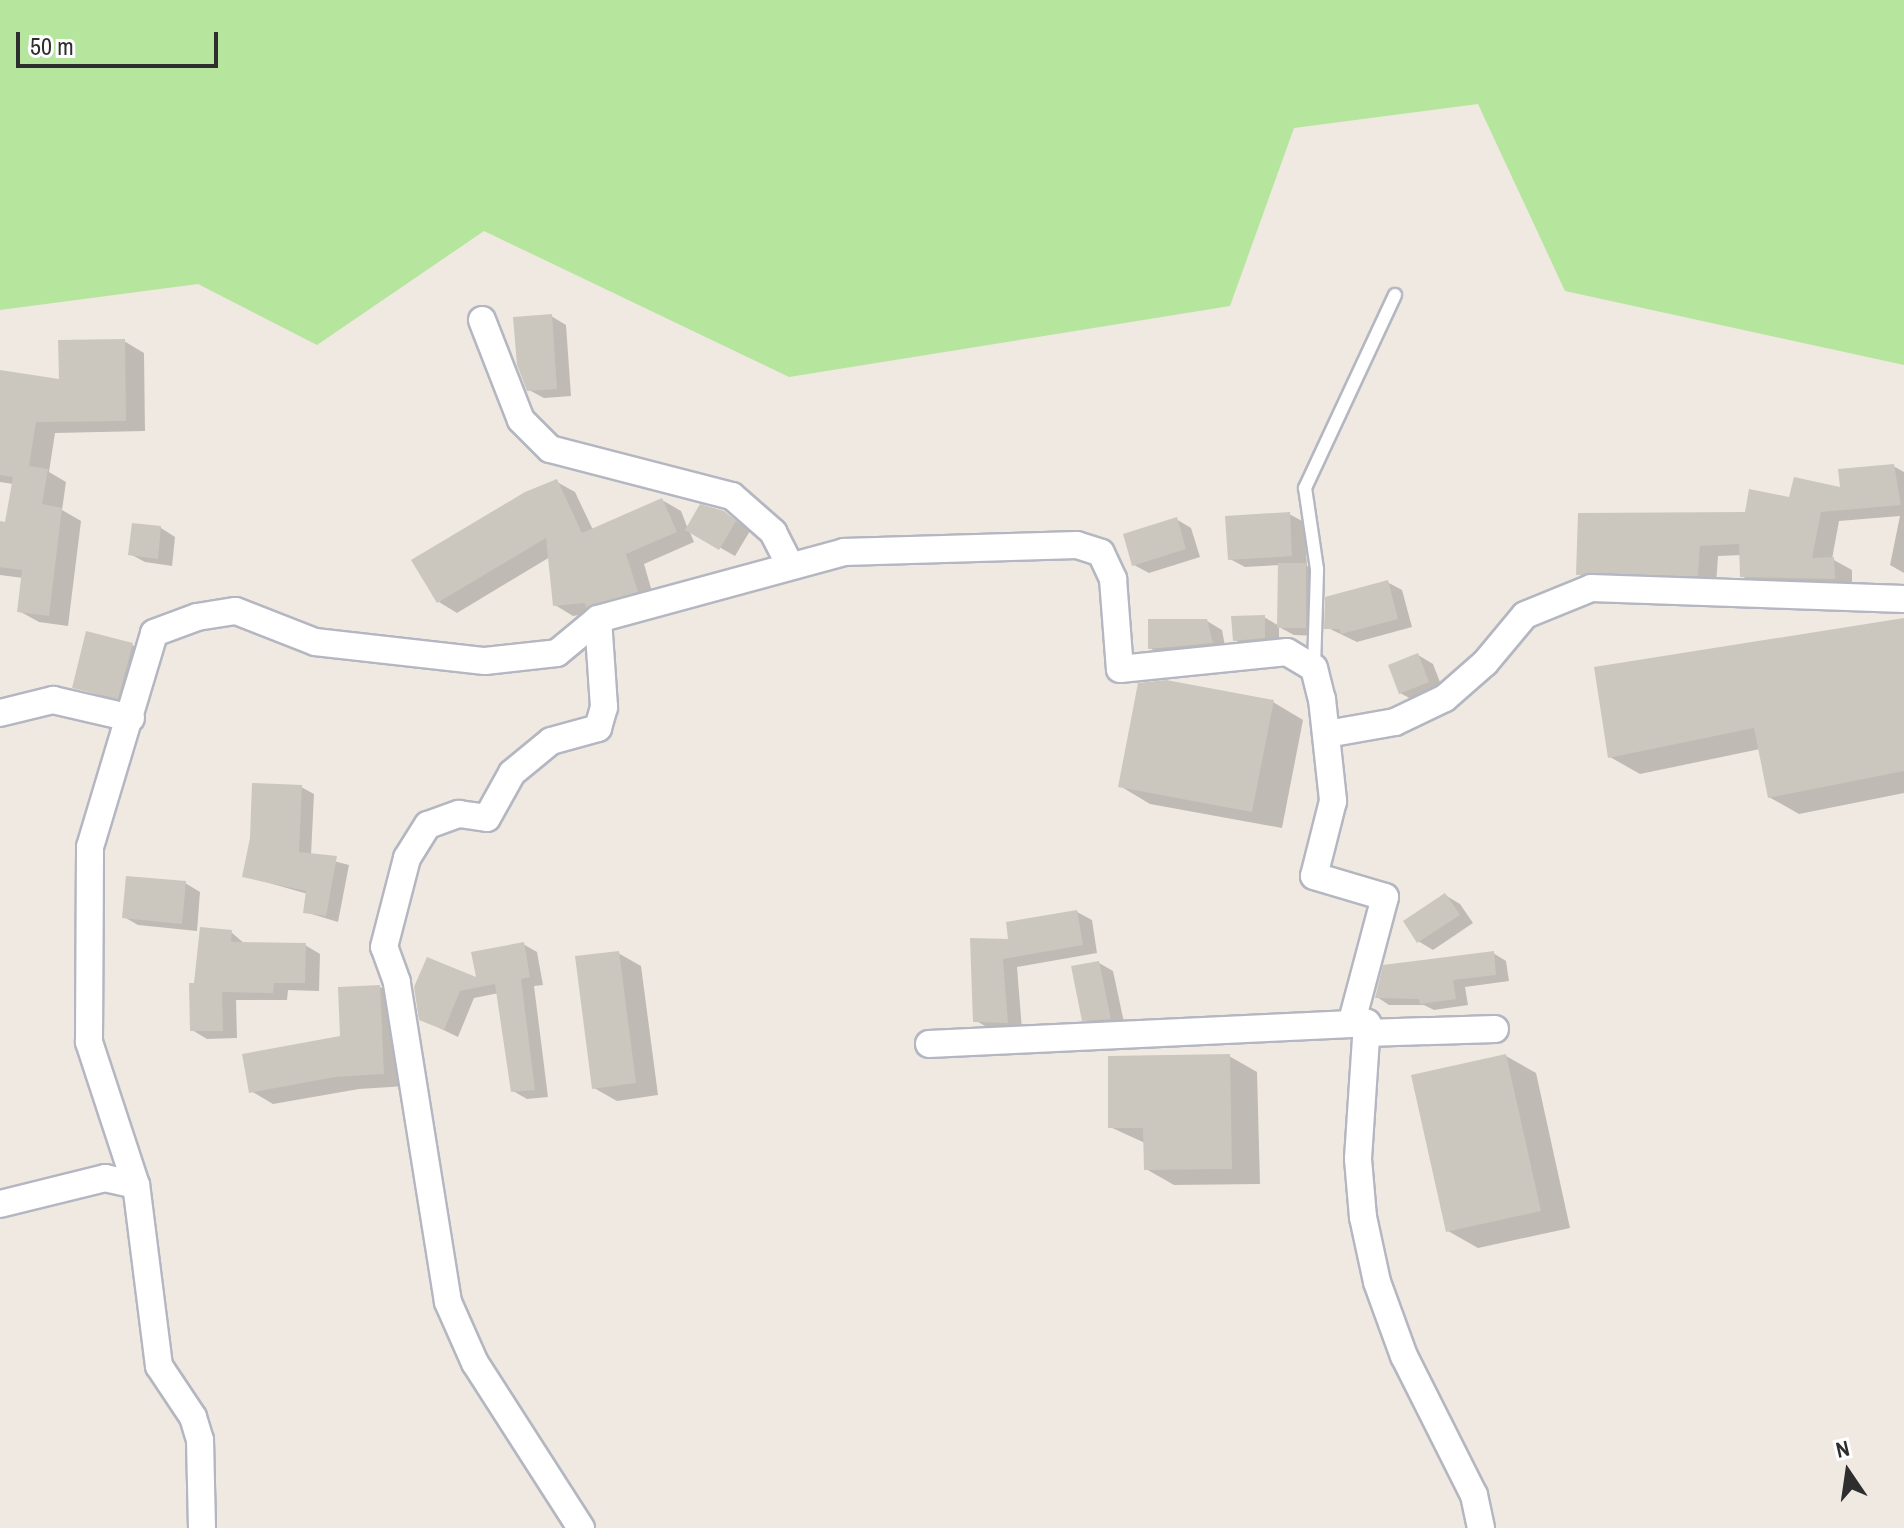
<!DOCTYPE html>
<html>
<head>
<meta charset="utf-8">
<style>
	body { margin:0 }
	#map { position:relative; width:1904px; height:1528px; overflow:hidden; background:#efe9e1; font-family:"Archivo Narrow",sans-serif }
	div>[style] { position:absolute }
	.green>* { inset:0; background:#b6e59e }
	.shadow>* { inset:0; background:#0003 }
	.building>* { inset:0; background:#cbc7bf }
	.roads { filter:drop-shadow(2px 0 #b4b7c1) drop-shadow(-2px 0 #b4b7c1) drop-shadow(0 2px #b4b7c1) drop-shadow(0 -2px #b4b7c1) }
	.service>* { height:12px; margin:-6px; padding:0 6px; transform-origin:6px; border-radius:6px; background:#fff }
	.minor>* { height:26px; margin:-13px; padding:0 13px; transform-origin:13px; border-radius:13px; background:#fff }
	span { translate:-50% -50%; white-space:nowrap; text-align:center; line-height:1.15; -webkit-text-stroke:6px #fff; paint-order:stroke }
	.north { position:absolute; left:1808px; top:1432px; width:80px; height:80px; -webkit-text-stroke:6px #fff; paint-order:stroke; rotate:347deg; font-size:22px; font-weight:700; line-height:32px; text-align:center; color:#2e2e2e }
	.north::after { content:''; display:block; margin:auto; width:28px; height:36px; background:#2e2e2e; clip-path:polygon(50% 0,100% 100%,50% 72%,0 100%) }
	.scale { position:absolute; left:16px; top:32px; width:202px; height:36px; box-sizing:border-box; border:4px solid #2e2e2e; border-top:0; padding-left:10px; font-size:24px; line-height:28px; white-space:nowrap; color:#2e2e2e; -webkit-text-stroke:6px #fff; paint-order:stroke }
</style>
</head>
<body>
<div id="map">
	<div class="green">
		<i style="clip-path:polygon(0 0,1904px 0,1904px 365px,1565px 291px,1478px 104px,1294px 128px,1230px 306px,789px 377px,484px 231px,317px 345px,198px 284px,0 310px)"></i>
	</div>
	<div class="shadow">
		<i style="clip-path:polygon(551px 316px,566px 325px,571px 396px,544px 398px,529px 390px)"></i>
		<i style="clip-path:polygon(124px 341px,144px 353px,145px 431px,55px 433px,49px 472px,66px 482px,62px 510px,81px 521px,68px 626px,39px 622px,19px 611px,23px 578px,0 575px,0 523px,6px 524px,13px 484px,0 482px,0 372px,61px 382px)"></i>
		<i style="clip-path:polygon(1893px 466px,1904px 472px,1904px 573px,1890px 565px,1900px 516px,1839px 521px,1832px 559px,1852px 570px,1852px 588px,1760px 587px,1742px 576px,1742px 555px,1718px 556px,1716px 585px,1596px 584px,1578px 574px,1746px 514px,1842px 489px)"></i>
		<i style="clip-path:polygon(557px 482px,575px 492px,593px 530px,662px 500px,681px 511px,688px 529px,724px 512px,750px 531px,735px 556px,689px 530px,694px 542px,644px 564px,655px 602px,573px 616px,555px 605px,550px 557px,457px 613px,439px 602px)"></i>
		<i style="clip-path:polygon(1289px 514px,1304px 522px,1307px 566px,1320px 574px,1320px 636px,1294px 635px,1279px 627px,1279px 646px,1250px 649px,1235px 640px,1264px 617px,1279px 626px,1280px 565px,1245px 567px,1230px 559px)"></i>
		<i style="clip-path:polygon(1176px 519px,1191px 528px,1200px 557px,1149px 573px,1134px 565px)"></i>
		<i style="clip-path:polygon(161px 528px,175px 537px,172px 566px,145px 562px,130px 554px)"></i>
		<i style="clip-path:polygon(1387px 582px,1402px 590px,1412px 627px,1357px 642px,1326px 627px)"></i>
		<i style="clip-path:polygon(1904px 620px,1904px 793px,1799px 814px,1769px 797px,1760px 749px,1640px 774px,1610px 757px)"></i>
		<i style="clip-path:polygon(1207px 621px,1222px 630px,1226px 651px,1164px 657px,1150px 648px)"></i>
		<i style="clip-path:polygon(132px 645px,147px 653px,132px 705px,74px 687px)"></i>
		<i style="clip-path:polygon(1418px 655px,1433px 664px,1443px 690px,1415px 701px,1400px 693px)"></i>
		<i style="clip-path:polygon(1273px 702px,1303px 720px,1282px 828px,1150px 804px,1120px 786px)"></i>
		<i style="clip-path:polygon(301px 787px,314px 794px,311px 855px,349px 865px,338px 922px,305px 912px,308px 894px,244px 876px)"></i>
		<i style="clip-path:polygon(185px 883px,200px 892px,197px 931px,138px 925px,124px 917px)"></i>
		<i style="clip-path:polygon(1445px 895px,1460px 904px,1473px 923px,1433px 950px,1418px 941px)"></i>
		<i style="clip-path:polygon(1077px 912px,1092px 920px,1097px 953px,1017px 967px,1022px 1030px,990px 1029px,975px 1020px,1011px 941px)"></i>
		<i style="clip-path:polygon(231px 932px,245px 944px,305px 945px,320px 954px,319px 991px,288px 990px,287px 1000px,236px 1000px,237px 1038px,207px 1039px,192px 1030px,196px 985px)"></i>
		<i style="clip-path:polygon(523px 944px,537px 952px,543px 985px,534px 986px,548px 1097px,527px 1099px,513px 1091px,499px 993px,474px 998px,458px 1037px,421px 1019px,416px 987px,478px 980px)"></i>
		<i style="clip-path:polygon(618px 953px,641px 966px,658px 1095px,617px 1101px,594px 1088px)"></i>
		<i style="clip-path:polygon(1493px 953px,1506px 961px,1509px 981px,1465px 987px,1468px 1005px,1434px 1010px,1424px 1005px,1389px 1005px,1377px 997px)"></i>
		<i style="clip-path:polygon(1099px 963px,1113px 971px,1125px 1027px,1099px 1028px,1084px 1019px)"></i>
		<i style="clip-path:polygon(380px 987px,402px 1000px,406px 1086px,359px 1089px,273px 1104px,251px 1091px,342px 1038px)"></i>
		<i style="clip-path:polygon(1229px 1056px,1257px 1072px,1260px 1184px,1174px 1185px,1146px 1169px,1145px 1143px,1110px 1127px)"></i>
		<i style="clip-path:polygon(1506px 1056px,1536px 1073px,1570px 1228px,1478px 1248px,1448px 1231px)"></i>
	</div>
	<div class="building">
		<i style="clip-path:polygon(552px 314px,557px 389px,527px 391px,517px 365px,513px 317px)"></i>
		<i style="clip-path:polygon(125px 339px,126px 421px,36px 422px,29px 466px,48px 469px,42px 504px,62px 508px,49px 616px,17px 612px,22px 570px,0 567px,0 521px,5px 522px,13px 477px,0 475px,0 370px,59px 379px,58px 340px)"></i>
		<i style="clip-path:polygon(1894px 464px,1901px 505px,1821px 512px,1812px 558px,1834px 557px,1835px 579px,1740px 577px,1739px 544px,1700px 546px,1698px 576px,1576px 575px,1578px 513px,1745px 512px,1749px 489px,1789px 497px,1794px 477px,1840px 487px,1838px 469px)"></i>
		<i style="clip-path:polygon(557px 479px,582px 533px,662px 498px,677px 532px,626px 554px,638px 592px,586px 608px,585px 603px,553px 606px,546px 538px,437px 603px,411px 560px,525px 492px)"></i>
		<i style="clip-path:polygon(700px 504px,724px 511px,736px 521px,719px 550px,685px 530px)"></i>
		<i style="clip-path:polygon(1290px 512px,1292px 556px,1228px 560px,1225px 516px)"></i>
		<i style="clip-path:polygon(1177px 517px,1186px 549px,1132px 566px,1123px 534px)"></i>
		<i style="clip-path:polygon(132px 523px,161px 526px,158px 559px,128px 555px)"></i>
		<i style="clip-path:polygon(1278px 563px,1306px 563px,1306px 628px,1277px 628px)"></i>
		<i style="clip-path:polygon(1388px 580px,1398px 619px,1341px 634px,1339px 629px,1324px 629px,1325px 597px)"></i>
		<i style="clip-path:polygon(1265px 615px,1265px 638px,1233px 641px,1231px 616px)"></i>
		<i style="clip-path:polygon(1904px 618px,1904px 771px,1768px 798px,1754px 728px,1608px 758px,1594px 667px)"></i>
		<i style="clip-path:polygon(1148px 619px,1207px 619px,1213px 643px,1148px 649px)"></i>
		<i style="clip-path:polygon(86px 631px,133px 643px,118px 699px,72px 688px)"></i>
		<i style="clip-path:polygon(1418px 653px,1429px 682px,1399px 694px,1388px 665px)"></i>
		<i style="clip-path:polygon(1166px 680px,1274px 700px,1252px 812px,1118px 787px,1138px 683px)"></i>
		<i style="clip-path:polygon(252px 783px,302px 785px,299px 852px,337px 856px,326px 916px,303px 913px,306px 891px,242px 877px,250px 838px)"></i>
		<i style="clip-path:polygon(126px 876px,186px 881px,182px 924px,122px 918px)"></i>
		<i style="clip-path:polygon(1445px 893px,1460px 915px,1417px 943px,1403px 921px)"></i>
		<i style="clip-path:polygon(1077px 910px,1083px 945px,1003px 959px,1008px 1023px,973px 1022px,970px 938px,1008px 939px,1006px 922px)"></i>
		<i style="clip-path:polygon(200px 927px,232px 930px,231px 942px,306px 943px,305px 983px,274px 983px,273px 993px,222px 992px,223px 1031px,190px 1031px,189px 983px,194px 983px)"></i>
		<i style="clip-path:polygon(524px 942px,530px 977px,521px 979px,535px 1090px,511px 1092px,495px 984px,460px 991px,444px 1030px,419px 1020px,414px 987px,427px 957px,476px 977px,471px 952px)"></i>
		<i style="clip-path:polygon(619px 951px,636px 1083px,592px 1089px,575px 956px)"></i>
		<i style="clip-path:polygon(1494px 951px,1496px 975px,1453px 980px,1456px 999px,1420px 1004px,1419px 999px,1375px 998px,1383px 965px)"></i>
		<i style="clip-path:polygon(1099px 961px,1111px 1019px,1082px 1021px,1071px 966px)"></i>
		<i style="clip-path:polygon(380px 985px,384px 1074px,335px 1077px,249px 1093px,242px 1054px,340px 1036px,338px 987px)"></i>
		<i style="clip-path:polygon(1230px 1054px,1232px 1169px,1144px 1170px,1143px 1128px,1108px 1128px,1108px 1056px)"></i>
		<i style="clip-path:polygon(1506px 1054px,1541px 1211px,1446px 1232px,1411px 1075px)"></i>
	</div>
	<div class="roads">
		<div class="service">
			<i style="left:1314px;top:667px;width:98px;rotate:-88.2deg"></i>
			<i style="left:1317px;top:569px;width:82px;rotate:-98.4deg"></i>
			<i style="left:1305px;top:488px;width:213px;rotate:-65deg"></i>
		</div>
		<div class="minor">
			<i style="left:482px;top:320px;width:107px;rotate:68.7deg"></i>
			<i style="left:521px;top:420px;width:41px;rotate:45deg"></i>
			<i style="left:550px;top:449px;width:188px;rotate:14.5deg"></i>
			<i style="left:732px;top:496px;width:55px;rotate:41.3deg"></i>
			<i style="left:773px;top:532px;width:38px;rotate:63deg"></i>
			<i style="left:0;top:713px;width:55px;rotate:-13.8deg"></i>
			<i style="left:53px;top:700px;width:80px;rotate:13deg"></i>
			<i style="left:1327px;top:734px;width:69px;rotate:-10deg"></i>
			<i style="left:1395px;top:722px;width:55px;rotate:-25.6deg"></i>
			<i style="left:1445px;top:698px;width:53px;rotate:-41.2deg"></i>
			<i style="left:1485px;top:663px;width:62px;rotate:-50.2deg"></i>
			<i style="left:1525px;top:615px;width:71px;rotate:-22.2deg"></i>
			<i style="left:1591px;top:588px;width:313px;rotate:2deg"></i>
			<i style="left:1367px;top:1033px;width:128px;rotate:-1.8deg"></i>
			<i style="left:929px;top:1044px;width:439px;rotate:-2.7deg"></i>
			<i style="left:0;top:1204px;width:108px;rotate:-13.9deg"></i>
			<i style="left:105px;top:1178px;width:32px;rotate:13deg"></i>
			<i style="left:202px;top:1528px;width:88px;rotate:-91.3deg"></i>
			<i style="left:200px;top:1440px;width:24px;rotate:-107deg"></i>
			<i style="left:193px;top:1417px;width:61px;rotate:-123.7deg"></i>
			<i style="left:159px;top:1366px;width:182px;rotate:-97.2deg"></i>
			<i style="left:136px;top:1185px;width:151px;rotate:-108.2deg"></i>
			<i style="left:89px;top:1042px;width:195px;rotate:-89.7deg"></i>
			<i style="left:90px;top:847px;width:223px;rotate:-73.3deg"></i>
			<i style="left:154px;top:633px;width:46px;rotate:-20.4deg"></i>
			<i style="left:197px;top:617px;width:39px;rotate:-9deg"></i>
			<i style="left:236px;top:611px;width:85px;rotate:21.4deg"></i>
			<i style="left:315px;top:642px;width:171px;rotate:6.4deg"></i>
			<i style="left:485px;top:661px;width:72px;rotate:-6.3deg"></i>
			<i style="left:557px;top:653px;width:53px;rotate:-39.7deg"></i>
			<i style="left:598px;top:619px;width:255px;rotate:-15.2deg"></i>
			<i style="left:844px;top:552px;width:233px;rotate:-1.7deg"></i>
			<i style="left:1077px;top:545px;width:25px;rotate:18deg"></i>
			<i style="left:1101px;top:553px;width:29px;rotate:65deg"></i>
			<i style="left:1113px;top:579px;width:90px;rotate:85.6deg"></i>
			<i style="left:1120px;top:669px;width:168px;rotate:-5.8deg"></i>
			<i style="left:1287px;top:652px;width:31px;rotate:31deg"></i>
			<i style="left:1314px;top:668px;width:32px;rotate:76deg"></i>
			<i style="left:1322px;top:699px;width:103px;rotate:83.8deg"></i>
			<i style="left:1333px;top:801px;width:77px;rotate:104.2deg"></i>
			<i style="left:1314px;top:876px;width:74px;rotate:16.5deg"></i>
			<i style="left:1385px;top:897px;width:124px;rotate:104.9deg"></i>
			<i style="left:1353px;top:1017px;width:15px;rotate:23deg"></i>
			<i style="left:1367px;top:1023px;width:136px;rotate:93.8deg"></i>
			<i style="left:1358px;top:1159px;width:58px;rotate:85.1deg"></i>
			<i style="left:1363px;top:1217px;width:66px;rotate:77.8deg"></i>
			<i style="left:1377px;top:1282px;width:79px;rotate:70deg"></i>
			<i style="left:1404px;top:1356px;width:156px;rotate:63.3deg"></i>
			<i style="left:1474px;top:1495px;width:34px;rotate:78deg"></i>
			<i style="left:581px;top:1528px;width:196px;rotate:-122.7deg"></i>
			<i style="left:475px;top:1363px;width:67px;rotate:-113.9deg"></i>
			<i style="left:448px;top:1302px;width:324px;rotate:-99.1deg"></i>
			<i style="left:397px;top:982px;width:37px;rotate:-110deg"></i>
			<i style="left:384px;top:947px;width:92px;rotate:-75.5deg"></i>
			<i style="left:407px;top:858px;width:39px;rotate:-58deg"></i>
			<i style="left:428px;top:825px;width:33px;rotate:-20deg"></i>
			<i style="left:459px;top:814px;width:28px;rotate:8deg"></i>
			<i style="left:487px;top:818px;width:51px;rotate:-60.9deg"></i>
			<i style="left:512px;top:773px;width:50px;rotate:-39.4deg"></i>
			<i style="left:551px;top:741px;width:49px;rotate:-15.5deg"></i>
			<i style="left:598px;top:728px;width:22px;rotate:-74deg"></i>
			<i style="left:604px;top:707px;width:88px;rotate:-93.9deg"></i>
		</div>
	</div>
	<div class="north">N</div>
	<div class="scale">50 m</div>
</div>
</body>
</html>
